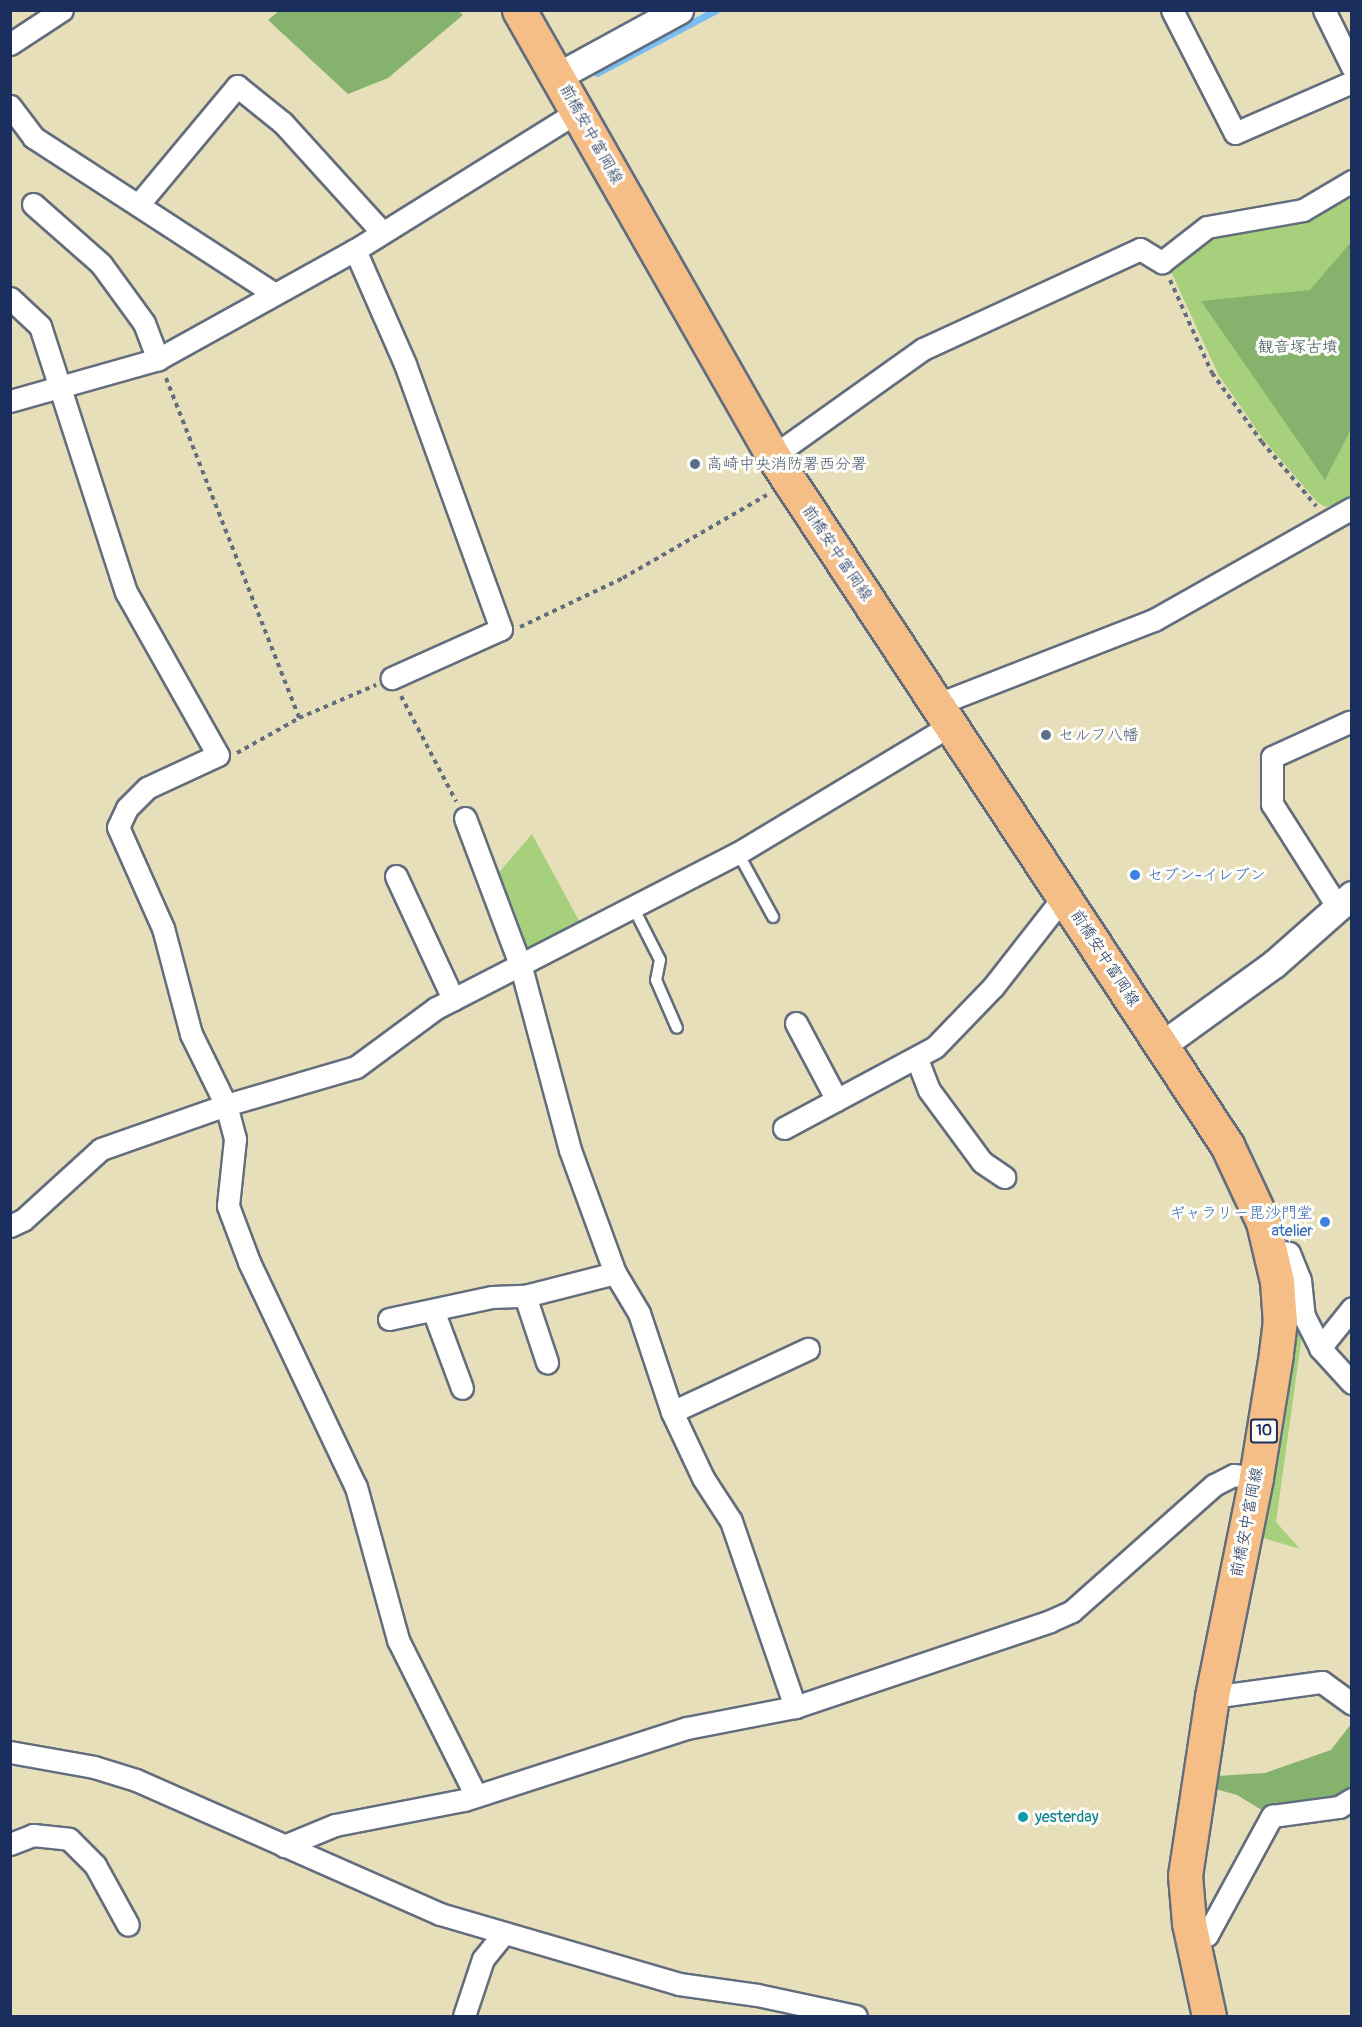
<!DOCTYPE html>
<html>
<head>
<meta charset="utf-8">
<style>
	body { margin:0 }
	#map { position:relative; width:1362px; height:2027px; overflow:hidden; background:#e7dfba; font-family:Pangolin,"Klee One",sans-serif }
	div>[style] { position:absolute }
	.green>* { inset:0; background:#a7d07c }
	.forest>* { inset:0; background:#85b26c }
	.stream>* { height:7px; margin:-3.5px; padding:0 3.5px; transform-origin:3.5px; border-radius:3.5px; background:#7abef1 }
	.path>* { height:4px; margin-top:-2px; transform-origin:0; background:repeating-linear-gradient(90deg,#626d7e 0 4.5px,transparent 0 9px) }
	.roads { filter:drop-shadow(2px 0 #626d7e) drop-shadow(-2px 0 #626d7e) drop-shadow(0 2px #626d7e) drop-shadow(0 -2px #626d7e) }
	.service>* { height:10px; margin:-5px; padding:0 5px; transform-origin:5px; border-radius:5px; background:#fff }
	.minor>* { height:21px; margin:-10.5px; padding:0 10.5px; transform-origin:10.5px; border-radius:10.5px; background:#fff }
	.tertiary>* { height:27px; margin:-13.5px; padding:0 13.5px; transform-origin:13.5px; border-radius:13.5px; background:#fff }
	.primary>* { height:33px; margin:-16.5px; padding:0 16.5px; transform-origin:16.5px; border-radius:16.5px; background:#f6be87 }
	.dots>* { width:16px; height:16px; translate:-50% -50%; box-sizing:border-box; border:3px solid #fdfcf7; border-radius:50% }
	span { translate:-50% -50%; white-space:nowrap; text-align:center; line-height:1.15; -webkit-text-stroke:6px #fdfcf7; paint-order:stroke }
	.shield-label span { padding:2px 4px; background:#fdfcf7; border:2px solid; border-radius:4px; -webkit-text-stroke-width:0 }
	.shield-label { font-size:15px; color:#1b2f5e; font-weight:700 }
	.street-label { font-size:16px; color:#1b2f5e }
	.park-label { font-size:16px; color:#455f67 }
	.service-label { font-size:16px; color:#4e5e75 }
	.left { translate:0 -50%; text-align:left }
	.shop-label { font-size:16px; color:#366cbe }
	.right { translate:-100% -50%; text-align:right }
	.culture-label { font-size:16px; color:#0d838f }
	.frame { position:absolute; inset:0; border:12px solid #1b2f5e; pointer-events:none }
</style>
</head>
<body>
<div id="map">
	<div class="green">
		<i style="clip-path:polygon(1351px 192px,1351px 499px,1326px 507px,1318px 503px,1264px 440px,1218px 374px,1168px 265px,1204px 236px)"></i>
		<i style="clip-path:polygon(532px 834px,583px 928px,523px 958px,495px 877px)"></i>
		<i style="clip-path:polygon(1292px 1299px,1302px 1335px,1276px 1522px,1300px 1549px,1260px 1537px)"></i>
	</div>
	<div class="forest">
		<i style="clip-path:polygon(280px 10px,458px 10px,463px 15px,388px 78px,348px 94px,268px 20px)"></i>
		<i style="clip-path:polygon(1351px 242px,1351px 429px,1325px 480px,1201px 301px,1310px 290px)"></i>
		<i style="clip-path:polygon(1351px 1724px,1351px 1792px,1335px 1802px,1260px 1809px,1237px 1795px,1212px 1788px,1216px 1776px,1265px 1773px,1331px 1750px)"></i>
	</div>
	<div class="stream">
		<i style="left:597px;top:73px;width:135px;rotate:-27.9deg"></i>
	</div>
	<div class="path">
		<i style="left:1170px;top:280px;width:102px;rotate:65.7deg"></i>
		<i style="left:1212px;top:373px;width:85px;rotate:54.1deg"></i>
		<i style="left:1262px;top:442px;width:84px;rotate:49.8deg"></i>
		<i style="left:166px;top:378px;width:365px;rotate:68.6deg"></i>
		<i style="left:520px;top:627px;width:114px;rotate:-25.4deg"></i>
		<i style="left:623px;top:578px;width:166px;rotate:-30deg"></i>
		<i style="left:401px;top:696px;width:119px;rotate:62.4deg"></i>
		<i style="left:237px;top:753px;width:71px;rotate:-29.4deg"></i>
		<i style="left:299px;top:718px;width:84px;rotate:-23.2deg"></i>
	</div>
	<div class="roads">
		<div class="service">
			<i style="left:738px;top:853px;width:73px;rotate:61.3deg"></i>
			<i style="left:634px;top:909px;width:57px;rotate:63deg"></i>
			<i style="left:660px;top:960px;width:20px;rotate:101deg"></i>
			<i style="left:656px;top:980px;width:52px;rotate:66.4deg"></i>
		</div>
		<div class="minor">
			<i style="left:1172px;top:10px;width:138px;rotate:62.9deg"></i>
			<i style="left:1235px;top:133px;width:128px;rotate:-23.6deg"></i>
			<i style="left:1324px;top:10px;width:64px;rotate:63.8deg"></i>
			<i style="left:10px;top:44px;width:62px;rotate:-33.2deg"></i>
			<i style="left:10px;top:106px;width:39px;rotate:53deg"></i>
			<i style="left:33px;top:137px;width:286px;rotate:33deg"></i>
			<i style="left:33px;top:204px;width:91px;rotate:41.4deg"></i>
			<i style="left:101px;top:264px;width:73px;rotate:53.9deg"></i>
			<i style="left:144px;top:323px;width:39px;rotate:69deg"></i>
			<i style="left:138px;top:205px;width:155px;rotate:-50.2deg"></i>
			<i style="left:237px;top:86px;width:59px;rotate:38.8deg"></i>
			<i style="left:283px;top:123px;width:147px;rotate:47.8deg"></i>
			<i style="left:355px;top:250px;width:124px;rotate:66.3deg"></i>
			<i style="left:405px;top:364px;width:282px;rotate:70.1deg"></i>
			<i style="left:501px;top:629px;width:120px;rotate:155.8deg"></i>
			<i style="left:10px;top:298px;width:41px;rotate:43deg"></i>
			<i style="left:40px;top:326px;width:280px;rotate:72.1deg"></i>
			<i style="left:126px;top:592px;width:187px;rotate:60.6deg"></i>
			<i style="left:218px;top:755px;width:78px;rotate:155.1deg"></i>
			<i style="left:147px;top:788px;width:28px;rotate:135deg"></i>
			<i style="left:127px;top:808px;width:21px;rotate:115deg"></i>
			<i style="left:118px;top:827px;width:111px;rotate:66deg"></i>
			<i style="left:163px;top:928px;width:110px;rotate:75.2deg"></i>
			<i style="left:191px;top:1034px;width:79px;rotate:63.8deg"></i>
			<i style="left:226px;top:1105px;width:35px;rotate:75deg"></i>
			<i style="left:235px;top:1139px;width:67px;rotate:96deg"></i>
			<i style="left:228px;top:1206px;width:60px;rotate:69.4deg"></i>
			<i style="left:249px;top:1262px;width:249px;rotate:64.6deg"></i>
			<i style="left:356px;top:1487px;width:159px;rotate:74.6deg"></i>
			<i style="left:398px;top:1640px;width:174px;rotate:63.4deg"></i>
			<i style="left:10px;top:401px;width:154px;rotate:-15.8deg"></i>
			<i style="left:158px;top:359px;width:225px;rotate:-29deg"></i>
			<i style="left:355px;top:250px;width:263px;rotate:-31.9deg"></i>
			<i style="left:773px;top:456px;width:184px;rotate:-35.5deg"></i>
			<i style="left:923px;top:349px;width:239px;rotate:-24.7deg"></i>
			<i style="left:1140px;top:249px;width:26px;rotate:31deg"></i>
			<i style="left:1162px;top:262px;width:57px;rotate:-37.9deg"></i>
			<i style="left:1207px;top:227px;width:97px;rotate:-10deg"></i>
			<i style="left:1303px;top:210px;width:57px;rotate:-30.6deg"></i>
			<i style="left:938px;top:704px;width:232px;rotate:-21.3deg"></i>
			<i style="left:1154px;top:620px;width:227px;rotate:-29.5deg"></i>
			<i style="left:465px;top:818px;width:159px;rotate:69.4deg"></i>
			<i style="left:521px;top:967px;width:189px;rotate:75deg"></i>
			<i style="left:570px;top:1150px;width:131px;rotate:69.9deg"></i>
			<i style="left:615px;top:1273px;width:47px;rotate:59deg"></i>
			<i style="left:639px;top:1313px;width:104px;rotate:71.6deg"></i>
			<i style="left:672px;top:1412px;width:150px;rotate:-24.9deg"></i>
			<i style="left:396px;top:876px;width:136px;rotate:65.1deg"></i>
			<i style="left:1337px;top:906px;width:121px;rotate:-122.5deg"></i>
			<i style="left:1272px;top:804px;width:47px;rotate:-90deg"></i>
			<i style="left:1272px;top:757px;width:85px;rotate:-24.4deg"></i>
			<i style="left:796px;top:1023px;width:87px;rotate:62deg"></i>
			<i style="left:917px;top:1059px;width:33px;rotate:69deg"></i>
			<i style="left:929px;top:1090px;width:89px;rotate:53.6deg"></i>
			<i style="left:982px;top:1162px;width:27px;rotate:34deg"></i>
			<i style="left:784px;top:1128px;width:171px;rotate:-28.2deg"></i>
			<i style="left:935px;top:1047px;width:83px;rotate:-46deg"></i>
			<i style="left:993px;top:987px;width:115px;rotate:-52deg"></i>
			<i style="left:10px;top:1226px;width:14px;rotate:-25deg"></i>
			<i style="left:23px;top:1220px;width:105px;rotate:-42.3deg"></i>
			<i style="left:101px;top:1149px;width:133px;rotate:-19.4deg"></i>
			<i style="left:226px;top:1105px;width:135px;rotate:-16.3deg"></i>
			<i style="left:356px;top:1067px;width:99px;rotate:-36.4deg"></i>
			<i style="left:436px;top:1008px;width:339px;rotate:-27.2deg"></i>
			<i style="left:738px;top:853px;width:249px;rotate:-31deg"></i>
			<i style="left:1271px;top:1250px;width:18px;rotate:9deg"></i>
			<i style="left:1289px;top:1253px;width:29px;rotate:68deg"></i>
			<i style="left:1300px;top:1280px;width:36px;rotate:84deg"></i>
			<i style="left:1304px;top:1316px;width:36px;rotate:63deg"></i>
			<i style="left:1320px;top:1348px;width:47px;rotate:47.6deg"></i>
			<i style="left:525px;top:1296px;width:70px;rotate:71.6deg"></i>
			<i style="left:433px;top:1310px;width:83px;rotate:69.6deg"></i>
			<i style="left:389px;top:1319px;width:105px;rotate:-12.1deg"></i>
			<i style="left:492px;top:1297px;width:33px;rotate:-2deg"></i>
			<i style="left:525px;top:1296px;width:93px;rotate:-14.3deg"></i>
			<i style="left:1320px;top:1348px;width:51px;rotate:-51.3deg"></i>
			<i style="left:672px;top:1412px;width:73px;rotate:64.8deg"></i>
			<i style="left:703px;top:1478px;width:51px;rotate:56.9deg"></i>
			<i style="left:731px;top:1521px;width:197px;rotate:71deg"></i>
			<i style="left:1212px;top:1697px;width:111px;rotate:-7.8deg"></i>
			<i style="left:1322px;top:1682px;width:37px;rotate:36deg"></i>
			<i style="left:10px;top:1752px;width:85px;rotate:10.1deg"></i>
			<i style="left:94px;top:1767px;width:44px;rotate:17.2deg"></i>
			<i style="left:136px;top:1780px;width:332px;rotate:23.8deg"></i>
			<i style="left:440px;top:1914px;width:249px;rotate:16.3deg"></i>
			<i style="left:679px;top:1984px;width:79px;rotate:8deg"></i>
			<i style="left:757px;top:1995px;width:101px;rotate:12deg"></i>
			<i style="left:10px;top:1844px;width:25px;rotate:-21deg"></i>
			<i style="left:33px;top:1835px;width:36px;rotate:6deg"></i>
			<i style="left:69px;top:1839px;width:37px;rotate:45deg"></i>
			<i style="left:95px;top:1865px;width:68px;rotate:61.2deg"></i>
			<i style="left:284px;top:1846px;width:55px;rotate:-22.4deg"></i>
			<i style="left:335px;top:1825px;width:131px;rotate:-11deg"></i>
			<i style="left:464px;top:1800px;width:234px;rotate:-17.9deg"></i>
			<i style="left:687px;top:1728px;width:110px;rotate:-11deg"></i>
			<i style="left:795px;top:1707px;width:269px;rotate:-18.6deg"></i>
			<i style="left:1050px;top:1621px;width:24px;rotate:-24deg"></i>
			<i style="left:1072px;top:1611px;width:190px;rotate:-41.6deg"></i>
			<i style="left:1214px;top:1485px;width:22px;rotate:-27deg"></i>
			<i style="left:1234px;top:1475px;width:22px;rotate:8deg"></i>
			<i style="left:1192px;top:1940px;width:16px;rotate:-18deg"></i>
			<i style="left:1207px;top:1935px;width:136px;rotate:-61.4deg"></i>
			<i style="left:1272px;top:1816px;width:68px;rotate:-7.7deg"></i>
			<i style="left:1339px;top:1807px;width:15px;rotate:-32deg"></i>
			<i style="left:464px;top:2016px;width:60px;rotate:-71.6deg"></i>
			<i style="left:483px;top:1959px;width:33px;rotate:-51deg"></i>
		</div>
		<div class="tertiary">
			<i style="left:558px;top:76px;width:138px;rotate:-28.6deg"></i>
			<i style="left:1162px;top:1045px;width:138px;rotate:-35.9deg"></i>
			<i style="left:1274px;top:964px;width:104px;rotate:-41.5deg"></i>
		</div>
		<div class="primary">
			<i style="left:519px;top:10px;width:513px;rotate:60.34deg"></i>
			<i style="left:773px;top:456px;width:825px;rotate:56.62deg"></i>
			<i style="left:1227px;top:1145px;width:85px;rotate:64.9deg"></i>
			<i style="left:1263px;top:1222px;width:61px;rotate:76.7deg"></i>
			<i style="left:1277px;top:1281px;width:39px;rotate:86deg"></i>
			<i style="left:1280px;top:1320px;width:34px;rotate:97deg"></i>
			<i style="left:1276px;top:1354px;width:126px;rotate:99.2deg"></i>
			<i style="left:1256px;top:1478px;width:223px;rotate:101.4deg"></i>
			<i style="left:1212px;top:1697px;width:180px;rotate:98.6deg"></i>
			<i style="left:1185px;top:1875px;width:48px;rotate:85.2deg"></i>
			<i style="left:1189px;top:1923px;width:95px;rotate:77.9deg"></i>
		</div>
	</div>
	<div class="dots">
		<i style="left:695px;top:464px;background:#5c6f8a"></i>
		<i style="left:1046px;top:735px;background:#5c6f8a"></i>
		<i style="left:1135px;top:875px;background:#3f7fe0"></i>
		<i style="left:1325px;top:1222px;background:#3f7fe0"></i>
		<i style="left:1023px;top:1817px;background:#0f9aa8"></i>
	</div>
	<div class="shield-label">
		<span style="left:1264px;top:1431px">10</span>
	</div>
	<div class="street-label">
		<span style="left:591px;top:134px;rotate:61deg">前橋安中富岡線</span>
		<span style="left:837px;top:553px;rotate:56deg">前橋安中富岡線</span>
		<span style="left:1105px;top:958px;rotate:57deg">前橋安中富岡線</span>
		<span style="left:1247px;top:1522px;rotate:-79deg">前橋安中富岡線</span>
	</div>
	<div class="park-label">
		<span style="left:1298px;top:347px">観音塚古墳</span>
	</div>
	<div class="service-label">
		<span class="left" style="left:707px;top:464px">高崎中央消防署西分署</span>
		<span class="left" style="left:1058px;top:735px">セルフ八幡</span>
	</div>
	<div class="shop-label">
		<span class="left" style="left:1147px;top:875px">セブン-イレブン</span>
		<span class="right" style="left:1313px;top:1222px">ギャラリー毘沙門堂<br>atelier</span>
	</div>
	<div class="culture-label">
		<span class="left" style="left:1035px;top:1817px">yesterday</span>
	</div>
	<div class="frame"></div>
</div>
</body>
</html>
